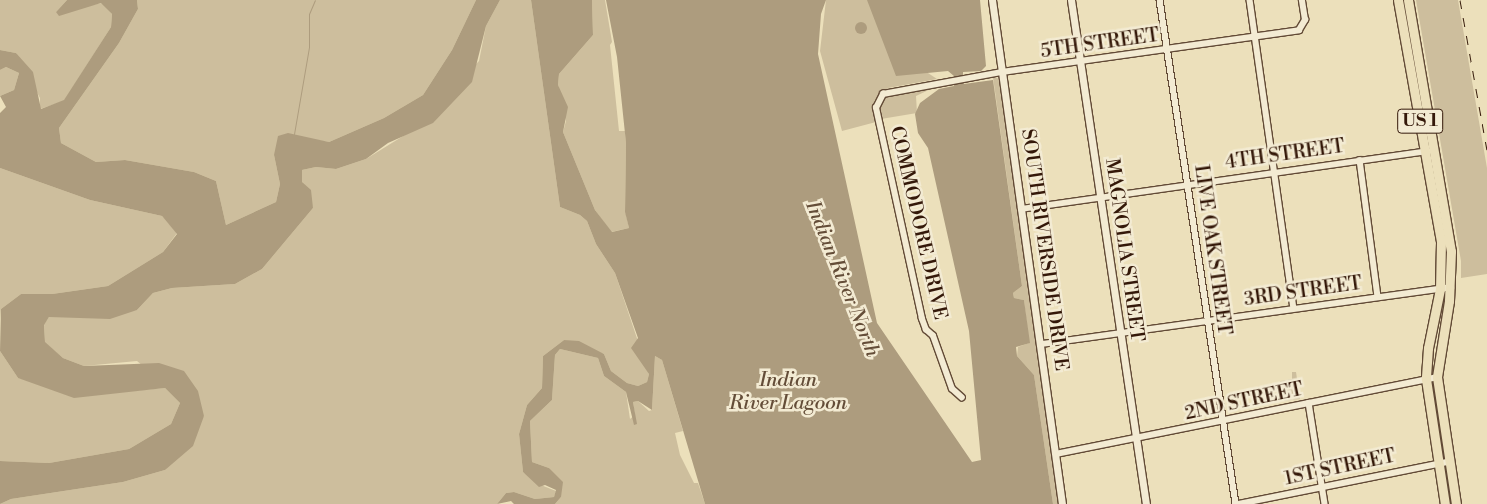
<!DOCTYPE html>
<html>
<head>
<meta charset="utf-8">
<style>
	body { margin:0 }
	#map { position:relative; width:1487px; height:504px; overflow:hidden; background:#ece0bb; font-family:"Libre Bodoni",serif }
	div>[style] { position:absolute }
	.green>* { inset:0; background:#cdbe9d }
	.water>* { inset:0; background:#ad9c7e }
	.round { border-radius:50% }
	.stream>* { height:1px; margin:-0.5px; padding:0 0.5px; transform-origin:0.5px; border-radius:0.5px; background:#ad9c7e }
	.roads { filter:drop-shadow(1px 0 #624a36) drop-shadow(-1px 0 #624a36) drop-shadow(0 1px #624a36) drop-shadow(0 -1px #624a36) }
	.minor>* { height:5.5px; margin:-2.75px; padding:0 2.75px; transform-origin:2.75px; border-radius:2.75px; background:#f3ebd3 }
	.tertiary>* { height:7px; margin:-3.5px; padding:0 3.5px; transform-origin:3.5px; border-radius:3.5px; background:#f3ebd3 }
	.primary>* { height:9px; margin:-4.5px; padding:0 4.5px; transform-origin:4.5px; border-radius:4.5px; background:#ece0bb }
	.rail>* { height:1px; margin-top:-0.5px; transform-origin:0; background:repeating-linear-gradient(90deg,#341809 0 9px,transparent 0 18px) }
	span { translate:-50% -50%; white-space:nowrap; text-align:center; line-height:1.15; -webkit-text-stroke:5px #f3ebd3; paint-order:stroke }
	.shield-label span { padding:1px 4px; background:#f3ebd3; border:1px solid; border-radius:4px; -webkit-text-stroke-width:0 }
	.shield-label { font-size:18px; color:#341809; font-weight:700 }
	.street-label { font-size:19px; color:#341809 }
	.water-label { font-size:20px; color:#644d38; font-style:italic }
</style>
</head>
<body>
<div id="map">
	<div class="green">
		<i style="clip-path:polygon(0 0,67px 0,56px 12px,102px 3px,112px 14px,111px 27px,64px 101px,40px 109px,40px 98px,16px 53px,0 50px)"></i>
		<i style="clip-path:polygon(137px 0,476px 0,452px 50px,423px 95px,384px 118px,329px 142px,309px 139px,274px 155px,280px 184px,276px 202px,226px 225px,216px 181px,194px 172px,125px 160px,96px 162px,61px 143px,59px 128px,119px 43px,138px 9px)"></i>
		<i style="clip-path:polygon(500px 0,531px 0,560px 207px,580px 215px,587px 221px,596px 244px,615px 273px,649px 374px,647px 382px,638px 386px,627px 383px,611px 371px,604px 354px,564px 340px,543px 356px,542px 388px,527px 405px,519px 434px,523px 472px,541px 485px,556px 491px,554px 497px,535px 499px,514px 492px,506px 493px,497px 504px,0 504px,11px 499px,123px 482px,165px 470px,204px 416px,137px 361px,84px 366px,63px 358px,45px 343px,44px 324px,49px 317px,137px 310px,153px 293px,172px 288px,235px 284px,262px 269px,313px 208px,302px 182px,302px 170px,316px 167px,336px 169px,366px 159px,408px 133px,479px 61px,486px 26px)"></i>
		<i style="clip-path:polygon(592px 0,605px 0,612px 42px,610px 45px,619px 131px,625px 131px,626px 143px,625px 210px,629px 228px,611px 232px,595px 210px,563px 132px,566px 121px,558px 85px,559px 74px,593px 35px)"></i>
		<i style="clip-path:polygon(826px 0,870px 0,925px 71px,937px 79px,888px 88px,874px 101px,876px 122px,842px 131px,820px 51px)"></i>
		<i style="clip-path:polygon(1416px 0,1458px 0,1487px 168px,1487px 274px,1461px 278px,1461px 261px)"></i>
		<i style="clip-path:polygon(6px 67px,19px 73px,14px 90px,0 96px,0 70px)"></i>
		<i style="clip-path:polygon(993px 77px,1000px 79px,1060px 504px,1053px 504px,1034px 375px,1017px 356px,1018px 347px,1029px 343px,1024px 300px,1014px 298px,1013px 293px,1022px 286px)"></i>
		<i style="clip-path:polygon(939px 85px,916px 96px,917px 113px,881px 119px,878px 108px,884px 96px)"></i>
		<i style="clip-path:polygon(0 168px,90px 200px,162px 216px,177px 233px,163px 252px,108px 286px,52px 294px,21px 294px,1px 309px,0 319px)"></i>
		<i style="clip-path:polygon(560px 349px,598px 358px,604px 376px,626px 392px,630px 419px,635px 415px,633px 402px,638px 401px,649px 411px,652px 410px,655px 356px,662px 360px,683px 431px,675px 433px,680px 455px,694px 483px,698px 483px,705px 504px,555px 504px,561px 497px,549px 468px,532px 462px,530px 421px,552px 400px,555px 355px)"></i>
		<i style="clip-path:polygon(0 351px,18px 378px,130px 391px,165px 388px,180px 403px,171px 424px,129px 449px,49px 463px,0 461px)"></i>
		<i style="clip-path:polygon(1292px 372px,1296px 372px,1300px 399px,1284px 401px,1280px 381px,1292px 379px)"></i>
	</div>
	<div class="water">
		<i style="clip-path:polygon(67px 0,137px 0,138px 9px,119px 43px,59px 128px,61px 143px,96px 162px,125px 160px,194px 172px,216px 181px,226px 225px,276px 202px,280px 184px,274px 155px,278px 136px,288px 133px,329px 142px,384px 118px,423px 95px,452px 50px,476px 0,500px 0,486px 26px,472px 82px,433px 123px,388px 143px,366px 159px,336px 169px,316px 167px,302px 170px,302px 182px,311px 190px,313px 208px,262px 269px,235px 284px,172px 288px,153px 293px,137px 310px,110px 319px,49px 317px,44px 325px,45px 342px,63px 358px,84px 366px,159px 363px,184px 371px,198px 391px,204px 416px,193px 446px,165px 470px,123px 482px,11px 499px,0 504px,0 461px,49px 463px,129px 449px,171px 424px,180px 403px,165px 388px,74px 398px,18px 378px,0 351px,1px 309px,21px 294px,52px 294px,108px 286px,163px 252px,177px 234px,162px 216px,90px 200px,0 168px,0 113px,6px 107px,0 96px,14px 90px,19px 73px,6px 67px,0 70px,0 50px,16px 53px,33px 72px,41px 109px,64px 100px,111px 27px,112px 14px,101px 3px,59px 16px,56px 12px)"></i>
		<i style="clip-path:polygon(531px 0,592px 0,593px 35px,559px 74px,558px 85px,568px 107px,563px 132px,595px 210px,612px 232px,629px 228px,625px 212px,626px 143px,617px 57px,606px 0,826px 0,821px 14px,818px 54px,877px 323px,972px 462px,981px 460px,969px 331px,928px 148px,918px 133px,915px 114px,920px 103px,939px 89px,954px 86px,954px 76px,948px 71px,896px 76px,867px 0,980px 0,986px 66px,981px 71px,963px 72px,963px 81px,964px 84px,993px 80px,1022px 286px,1013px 293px,1014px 298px,1024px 300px,1030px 343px,1016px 347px,1017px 356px,1034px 375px,1053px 504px,705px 504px,662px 360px,655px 356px,652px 410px,638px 401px,633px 402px,637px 424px,634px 425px,626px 392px,604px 376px,598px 358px,560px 349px,555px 355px,552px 400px,530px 421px,532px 462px,549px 468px,563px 482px,561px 497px,555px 504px,514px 504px,511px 501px,497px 504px,506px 493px,514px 492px,535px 499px,554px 497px,556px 490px,545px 485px,539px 487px,523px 472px,519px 434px,527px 405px,542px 388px,543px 356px,564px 340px,579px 341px,604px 354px,611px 371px,627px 383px,638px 386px,647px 382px,649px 374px,631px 348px,638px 338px,615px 273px,596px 244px,587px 221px,580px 215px,560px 207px)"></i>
		<i class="round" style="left:855px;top:22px;width:12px;height:12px"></i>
	</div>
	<div class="stream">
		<i style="left:294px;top:134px;width:88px;rotate:-80.2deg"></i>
		<i style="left:309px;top:47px;width:33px;rotate:-90deg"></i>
		<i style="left:309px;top:14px;width:15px;rotate:-67deg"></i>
	</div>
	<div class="roads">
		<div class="minor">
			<i style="left:1160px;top:0;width:510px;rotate:81.42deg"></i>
			<i style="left:1250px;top:0;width:311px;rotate:81.9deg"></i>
			<i style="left:1360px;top:160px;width:138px;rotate:82.5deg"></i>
			<i style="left:1021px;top:209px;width:411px;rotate:-8.1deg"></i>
			<i style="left:1042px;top:344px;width:413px;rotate:-7.9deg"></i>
			<i style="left:962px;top:398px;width:13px;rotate:-138deg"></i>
			<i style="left:952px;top:389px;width:56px;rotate:-109.7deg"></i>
			<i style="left:933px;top:336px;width:9px;rotate:-139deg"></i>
			<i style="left:926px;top:330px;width:12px;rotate:-110deg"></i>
			<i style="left:922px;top:319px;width:216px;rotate:-102.3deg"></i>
			<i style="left:876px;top:108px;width:16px;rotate:-63deg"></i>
			<i style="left:883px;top:94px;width:121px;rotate:-10.5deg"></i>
			<i style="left:1002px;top:72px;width:300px;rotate:-8deg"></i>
			<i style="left:1299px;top:30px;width:12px;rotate:-59deg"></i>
			<i style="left:1305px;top:20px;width:20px;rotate:-99deg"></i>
			<i style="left:1309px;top:403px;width:102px;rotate:81deg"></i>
			<i style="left:1056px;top:454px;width:389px;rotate:-11.4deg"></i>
			<i style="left:1239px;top:504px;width:213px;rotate:-11.4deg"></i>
		</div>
		<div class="tertiary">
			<i style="left:992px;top:0;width:509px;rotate:82.09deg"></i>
			<i style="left:1071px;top:0;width:510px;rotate:81.54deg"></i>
		</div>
		<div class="primary">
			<i style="left:1398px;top:0;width:246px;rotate:79.9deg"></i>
			<i style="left:1441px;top:242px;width:47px;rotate:91.2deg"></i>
			<i style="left:1440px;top:289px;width:60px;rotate:101.5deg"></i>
			<i style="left:1428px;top:348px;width:31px;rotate:94deg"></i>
			<i style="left:1426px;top:379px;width:126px;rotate:81.4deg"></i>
			<i style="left:1408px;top:0;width:255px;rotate:80.3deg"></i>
			<i style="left:1451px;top:251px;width:50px;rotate:92.3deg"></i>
			<i style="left:1449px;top:301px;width:77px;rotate:99deg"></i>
			<i style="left:1437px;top:377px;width:128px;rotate:81.5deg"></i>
		</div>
	</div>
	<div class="rail">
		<i style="left:1460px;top:0;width:152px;rotate:79.8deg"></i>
	</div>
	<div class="shield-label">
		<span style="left:1420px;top:121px">US 1</span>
	</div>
	<div class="street-label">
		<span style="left:1100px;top:44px;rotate:-8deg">5TH STREET</span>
		<span style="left:1285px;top:155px;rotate:-8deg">4TH STREET</span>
		<span style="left:918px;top:223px;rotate:77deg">COMMODORE DRIVE</span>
		<span style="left:1044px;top:250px;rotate:82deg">SOUTH RIVERSIDE DRIVE</span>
		<span style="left:1124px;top:250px;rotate:82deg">MAGNOLIA STREET</span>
		<span style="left:1212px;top:250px;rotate:82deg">LIVE OAK STREET</span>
		<span style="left:1303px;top:292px;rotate:-8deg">3RD STREET</span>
		<span style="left:1244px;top:402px;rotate:-12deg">2ND STREET</span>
		<span style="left:1340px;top:468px;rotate:-12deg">1ST STREET</span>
	</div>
	<div class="water-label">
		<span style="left:842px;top:279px;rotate:68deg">Indian River North</span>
		<span style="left:788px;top:392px">Indian<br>River Lagoon</span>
	</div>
</div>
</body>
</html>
